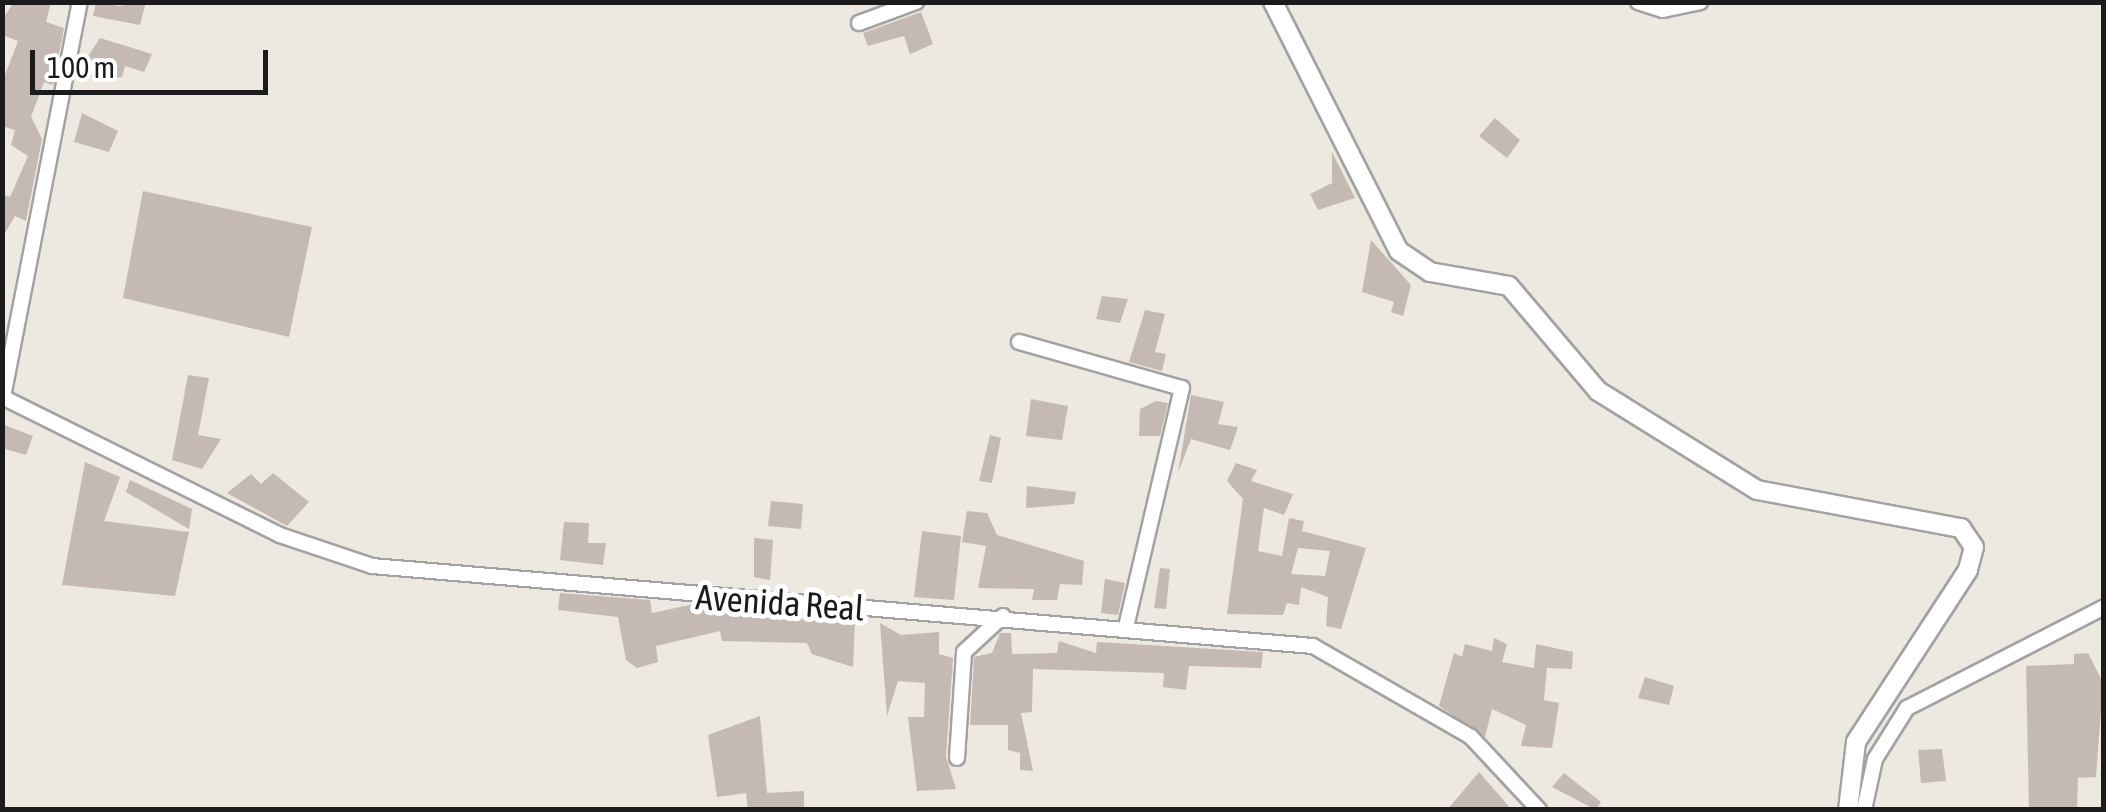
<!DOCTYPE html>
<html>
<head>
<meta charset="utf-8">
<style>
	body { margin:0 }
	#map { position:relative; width:2106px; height:812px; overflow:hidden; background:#ede8e0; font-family:"Asap Condensed",sans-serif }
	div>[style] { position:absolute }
	.building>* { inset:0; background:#c5b9b4 }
	.roads { filter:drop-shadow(2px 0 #a2a2a2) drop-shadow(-2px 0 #a2a2a2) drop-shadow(0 2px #a2a2a2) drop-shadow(0 -2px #a2a2a2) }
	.minor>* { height:14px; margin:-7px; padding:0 7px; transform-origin:7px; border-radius:7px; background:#fff }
	.tertiary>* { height:18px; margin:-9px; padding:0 9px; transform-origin:9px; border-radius:9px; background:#fff }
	span { translate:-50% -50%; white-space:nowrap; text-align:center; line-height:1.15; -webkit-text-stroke:10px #fff; paint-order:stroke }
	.street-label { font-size:35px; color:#1b1b1b }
	.frame { position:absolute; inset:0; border:5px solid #1b1b1b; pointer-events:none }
	.scale { position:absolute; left:30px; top:50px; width:238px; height:45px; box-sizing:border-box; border:5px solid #1b1b1b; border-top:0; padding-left:12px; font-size:30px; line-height:35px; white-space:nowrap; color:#1b1b1b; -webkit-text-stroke:8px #fff; paint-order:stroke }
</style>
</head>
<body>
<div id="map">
	<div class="building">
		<i style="clip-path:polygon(14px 2px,51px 2px,46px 22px,64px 28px,53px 85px,44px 82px,31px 117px,42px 139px,26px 221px,15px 216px,2px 238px,2px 194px,10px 197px,28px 156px,11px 145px,15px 130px,2px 126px,2px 83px,18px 41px,2px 35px,2px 20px)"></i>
		<i style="clip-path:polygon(96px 2px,119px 6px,146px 2px,140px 25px,93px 16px)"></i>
		<i style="clip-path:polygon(921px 12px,933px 44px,910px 54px,904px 36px,868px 46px,863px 33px)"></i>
		<i style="clip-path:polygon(100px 38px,152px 54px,144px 72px,125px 66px,122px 77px,103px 80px,77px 73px)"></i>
		<i style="clip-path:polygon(82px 113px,118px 131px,109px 152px,74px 142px)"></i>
		<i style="clip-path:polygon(1495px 118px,1520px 140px,1507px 158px,1479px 136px)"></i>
		<i style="clip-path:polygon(1332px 152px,1355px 198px,1318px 210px,1310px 194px,1332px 183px)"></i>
		<i style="clip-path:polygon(143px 191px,312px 227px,289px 337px,123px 298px)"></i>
		<i style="clip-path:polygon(1371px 240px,1411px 285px,1403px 316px,1391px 312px,1394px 302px,1362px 292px)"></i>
		<i style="clip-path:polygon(1102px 296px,1128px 299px,1120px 323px,1096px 319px)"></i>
		<i style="clip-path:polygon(1145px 310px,1165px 314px,1155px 352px,1166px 354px,1162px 371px,1129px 362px)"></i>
		<i style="clip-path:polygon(188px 375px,209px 378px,198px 435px,221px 439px,202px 469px,172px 460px)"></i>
		<i style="clip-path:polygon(1191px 395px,1224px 402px,1218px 424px,1238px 427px,1230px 450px,1191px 439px,1178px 473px)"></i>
		<i style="clip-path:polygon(1031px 399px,1068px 406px,1062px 440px,1026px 436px)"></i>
		<i style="clip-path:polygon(1156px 401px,1168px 403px,1160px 436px,1139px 436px,1140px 409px)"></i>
		<i style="clip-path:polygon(2px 424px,33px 436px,26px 455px,2px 448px)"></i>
		<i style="clip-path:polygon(990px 435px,1001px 438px,992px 483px,979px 481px)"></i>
		<i style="clip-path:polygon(85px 462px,120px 477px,104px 521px,189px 532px,175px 596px,62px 585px)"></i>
		<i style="clip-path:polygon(evenodd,1236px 463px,1257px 470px,1251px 481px,1293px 494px,1284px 515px,1264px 508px,1258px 551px,1282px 556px,1289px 518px,1304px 521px,1302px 531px,1366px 548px,1341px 629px,1326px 626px,1328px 597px,1301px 587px,1299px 605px,1287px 603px,1283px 615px,1227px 614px,1243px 499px,1227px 481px,1236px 463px,1298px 548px,1330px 551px,1325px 576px,1291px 574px,1298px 548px)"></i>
		<i style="clip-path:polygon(273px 473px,309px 502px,287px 526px,227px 493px,251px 474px,261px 484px)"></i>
		<i style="clip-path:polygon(130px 480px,192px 509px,189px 529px,126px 492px)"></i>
		<i style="clip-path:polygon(1027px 486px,1076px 492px,1074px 504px,1026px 508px)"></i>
		<i style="clip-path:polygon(771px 501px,803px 504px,801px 529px,768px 526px)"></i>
		<i style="clip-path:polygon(967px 511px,987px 513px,997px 535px,1084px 561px,1082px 585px,1060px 584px,1057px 600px,1032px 600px,1034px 589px,978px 588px,986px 546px,962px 542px)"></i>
		<i style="clip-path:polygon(564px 522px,589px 523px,588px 543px,606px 543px,603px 565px,560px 560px)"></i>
		<i style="clip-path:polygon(922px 531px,961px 536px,954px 600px,914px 597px)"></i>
		<i style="clip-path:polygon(754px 538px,773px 540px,770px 580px,754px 577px)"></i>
		<i style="clip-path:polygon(1160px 568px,1170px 569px,1166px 609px,1154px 608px)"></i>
		<i style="clip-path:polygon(1105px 579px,1125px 583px,1118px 615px,1101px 613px)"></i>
		<i style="clip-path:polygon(560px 593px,650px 600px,652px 613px,694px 604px,855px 620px,853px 667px,812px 654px,807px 643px,722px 641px,720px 631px,656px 646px,658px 662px,637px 668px,626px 660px,618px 617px,558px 610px)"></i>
		<i style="clip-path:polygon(880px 623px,901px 635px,939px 632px,939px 654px,953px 658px,946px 757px,956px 789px,917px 791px,908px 717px,924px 717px,925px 683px,898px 681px,887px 716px)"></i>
		<i style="clip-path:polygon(1000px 633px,1011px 633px,1012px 654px,1057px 653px,1059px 641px,1096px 653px,1097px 642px,1263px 652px,1261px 668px,1189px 666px,1186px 690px,1163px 687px,1164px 673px,1033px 669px,1032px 712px,1021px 713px,1033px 771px,1020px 770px,1020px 753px,1008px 750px,1008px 725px,970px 725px,974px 657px,992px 653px)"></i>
		<i style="clip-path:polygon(1494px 638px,1507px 644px,1502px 662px,1534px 668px,1536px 644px,1573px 652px,1572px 669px,1547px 668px,1544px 700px,1559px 703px,1552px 748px,1521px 746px,1526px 725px,1492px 709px,1485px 737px,1439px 706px,1454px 653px,1462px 657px,1465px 644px,1492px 651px)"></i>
		<i style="clip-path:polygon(2088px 653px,2103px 683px,2096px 777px,2078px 778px,2077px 810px,2029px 810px,2026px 666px,2074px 664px,2074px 654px)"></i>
		<i style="clip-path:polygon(1645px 677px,1674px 686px,1669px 705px,1638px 698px)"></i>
		<i style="clip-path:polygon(760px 716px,767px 793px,804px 791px,804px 810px,748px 810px,746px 793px,717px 797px,708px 735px)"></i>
		<i style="clip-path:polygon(1942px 749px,1946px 781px,1921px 783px,1918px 750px)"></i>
		<i style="clip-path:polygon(1479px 772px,1512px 810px,1447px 810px)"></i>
		<i style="clip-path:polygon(1564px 773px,1601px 802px,1596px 810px,1552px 787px)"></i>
	</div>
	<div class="roads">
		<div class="minor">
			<i style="left:1638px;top:2px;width:26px;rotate:18deg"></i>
			<i style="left:1663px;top:10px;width:38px;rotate:-12deg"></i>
			<i style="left:859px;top:23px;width:61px;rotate:-20.2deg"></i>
			<i style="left:1019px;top:342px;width:169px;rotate:15.8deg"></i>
			<i style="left:1182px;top:388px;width:245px;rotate:103.2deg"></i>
			<i style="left:2px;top:397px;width:310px;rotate:26.4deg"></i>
			<i style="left:280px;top:535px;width:97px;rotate:18.6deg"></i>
			<i style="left:372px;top:566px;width:944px;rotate:4.86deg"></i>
			<i style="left:1313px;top:646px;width:182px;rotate:29.9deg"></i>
			<i style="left:1471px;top:737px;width:100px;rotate:47deg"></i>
			<i style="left:3px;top:397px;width:402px;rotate:-79deg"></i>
			<i style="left:957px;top:758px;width:106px;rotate:-86.2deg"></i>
			<i style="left:964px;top:652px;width:53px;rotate:-42.7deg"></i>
			<i style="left:1864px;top:810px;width:52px;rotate:-77.8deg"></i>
			<i style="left:1875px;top:759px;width:60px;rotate:-57.9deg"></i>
			<i style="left:1907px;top:708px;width:221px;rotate:-27.1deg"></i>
		</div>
		<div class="tertiary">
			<i style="left:1273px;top:2px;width:279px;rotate:63.2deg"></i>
			<i style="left:1399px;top:251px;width:37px;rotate:34deg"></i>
			<i style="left:1430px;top:272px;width:80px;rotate:10deg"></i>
			<i style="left:1509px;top:286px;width:138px;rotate:49.7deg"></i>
			<i style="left:1598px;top:391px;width:187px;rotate:31.9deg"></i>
			<i style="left:1757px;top:490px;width:208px;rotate:10.6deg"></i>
			<i style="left:1961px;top:528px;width:23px;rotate:56deg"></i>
			<i style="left:1974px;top:547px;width:24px;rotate:105deg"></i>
			<i style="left:1968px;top:570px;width:205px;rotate:123.1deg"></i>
			<i style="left:1856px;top:742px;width:68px;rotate:96.7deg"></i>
		</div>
	</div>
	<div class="street-label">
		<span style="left:780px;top:602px;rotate:4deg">Avenida Real</span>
	</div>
	<div class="frame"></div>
	<div class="scale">100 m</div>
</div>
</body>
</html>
